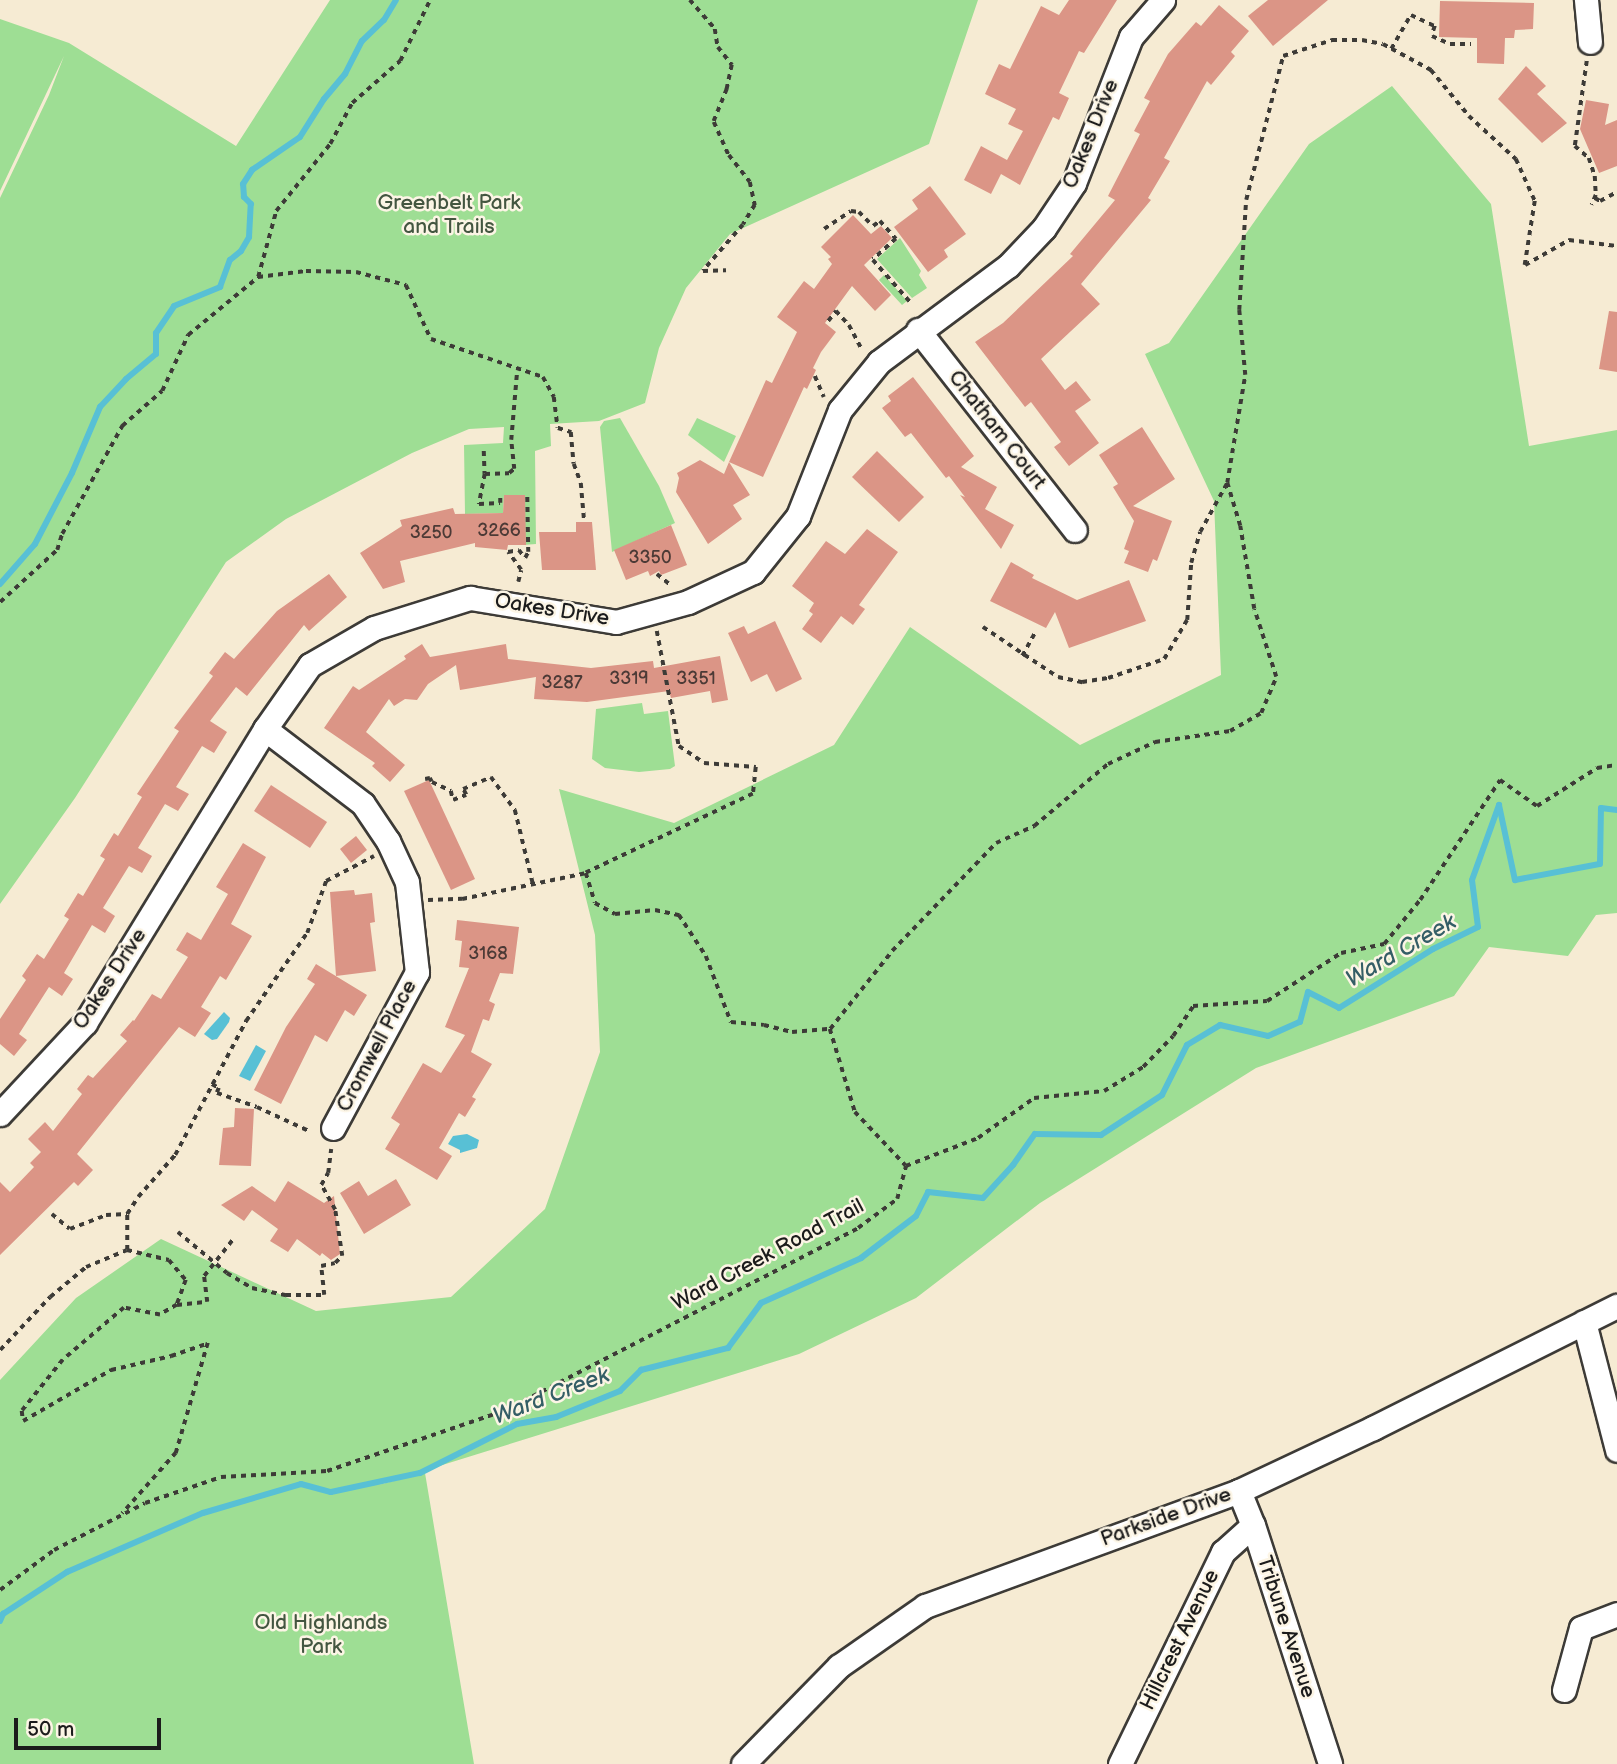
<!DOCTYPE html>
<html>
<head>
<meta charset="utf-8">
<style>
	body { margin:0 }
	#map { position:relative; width:1617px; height:1764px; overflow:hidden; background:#f6ebd3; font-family:"Balsamiq Sans",sans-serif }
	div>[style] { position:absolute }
	.green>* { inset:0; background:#9ede94 }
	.water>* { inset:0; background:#58c0d5 }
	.stream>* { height:6px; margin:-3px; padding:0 3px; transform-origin:3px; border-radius:3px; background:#58c0d5 }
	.building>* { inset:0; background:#db9586 }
	.path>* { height:3.5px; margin-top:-1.75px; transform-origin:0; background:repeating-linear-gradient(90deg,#3d3b37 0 5px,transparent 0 10px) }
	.roads { filter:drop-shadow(2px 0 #3d3b37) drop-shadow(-2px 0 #3d3b37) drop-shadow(0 2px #3d3b37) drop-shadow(0 -2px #3d3b37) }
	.minor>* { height:23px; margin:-11.5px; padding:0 11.5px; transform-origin:11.5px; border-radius:11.5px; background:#fff }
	span { translate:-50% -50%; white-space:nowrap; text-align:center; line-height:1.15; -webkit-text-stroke:5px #fcf5e5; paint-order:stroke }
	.number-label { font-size:18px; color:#4c3a36 }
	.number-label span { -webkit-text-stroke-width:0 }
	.street-label { font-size:21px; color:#1c1c1c }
	.park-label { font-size:21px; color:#435640 }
	.water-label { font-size:23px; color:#345e66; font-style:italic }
	.scale { position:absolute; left:14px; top:1718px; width:147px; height:32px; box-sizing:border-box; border:4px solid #1c1c1c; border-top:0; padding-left:9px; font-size:21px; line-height:24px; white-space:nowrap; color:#1c1c1c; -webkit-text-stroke:5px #fcf5e5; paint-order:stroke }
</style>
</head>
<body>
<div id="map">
	<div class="green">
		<i style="clip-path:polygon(330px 0,978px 0,929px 144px,730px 234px,686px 288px,659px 348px,645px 403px,599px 421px,550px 424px,551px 446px,535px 451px,536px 544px,523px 545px,524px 495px,504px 495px,503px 513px,465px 514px,464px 445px,503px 443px,504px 427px,469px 429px,412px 453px,286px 519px,226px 562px,75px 798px,0 904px,0 198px,49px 95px,64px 56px,0 191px,0 19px,69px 43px,236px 146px)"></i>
		<i style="clip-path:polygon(1392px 86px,1491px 204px,1529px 446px,1617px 430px,1617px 913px,1596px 915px,1568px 956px,1489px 947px,1454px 996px,1256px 1068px,1040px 1203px,916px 1298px,799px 1354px,378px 1485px,425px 1473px,474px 1764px,0 1764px,0 1380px,76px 1298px,161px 1239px,316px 1311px,451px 1297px,545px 1209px,600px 1052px,595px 935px,559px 789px,674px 823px,834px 745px,910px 627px,1080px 745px,1221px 675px,1214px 501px,1145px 354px,1169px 343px,1309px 144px)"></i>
		<i style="clip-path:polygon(900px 238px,921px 271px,919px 275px,927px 288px,912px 298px,877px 259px)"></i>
		<i style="clip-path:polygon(884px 275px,907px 301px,902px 305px,879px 280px)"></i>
		<i style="clip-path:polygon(620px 418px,659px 486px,675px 523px,612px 552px,600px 427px,604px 421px)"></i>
		<i style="clip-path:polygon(697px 418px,736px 436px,724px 462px,688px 435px)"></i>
		<i style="clip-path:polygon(642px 703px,644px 714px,668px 711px,675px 766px,670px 769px,639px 772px,605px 768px,592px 759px,596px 709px)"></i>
	</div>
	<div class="water">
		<i style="clip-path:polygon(224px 1012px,230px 1018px,229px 1022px,217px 1039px,212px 1040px,204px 1034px)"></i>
		<i style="clip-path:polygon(256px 1045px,266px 1051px,250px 1081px,239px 1076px)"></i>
		<i style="clip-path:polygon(467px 1134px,479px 1140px,477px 1148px,460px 1153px,460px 1150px,448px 1144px,453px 1136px)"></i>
	</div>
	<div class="stream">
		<i style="left:0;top:584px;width:53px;rotate:-48.8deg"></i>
		<i style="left:35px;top:544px;width:80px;rotate:-62.5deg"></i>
		<i style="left:72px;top:473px;width:72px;rotate:-67deg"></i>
		<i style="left:100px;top:407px;width:38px;rotate:-47deg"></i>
		<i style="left:126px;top:379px;width:39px;rotate:-40deg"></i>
		<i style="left:156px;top:354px;width:21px;rotate:-90deg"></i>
		<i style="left:156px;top:333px;width:32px;rotate:-56deg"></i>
		<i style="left:174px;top:306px;width:50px;rotate:-22.4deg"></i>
		<i style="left:220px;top:287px;width:29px;rotate:-70deg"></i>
		<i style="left:230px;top:260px;width:14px;rotate:-39deg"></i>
		<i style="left:241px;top:251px;width:16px;rotate:-60deg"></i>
		<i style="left:249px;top:237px;width:33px;rotate:-87deg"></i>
		<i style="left:251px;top:204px;width:10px;rotate:-135deg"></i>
		<i style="left:244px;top:197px;width:13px;rotate:-94deg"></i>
		<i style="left:243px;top:184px;width:17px;rotate:-57deg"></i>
		<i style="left:252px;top:170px;width:58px;rotate:-34.5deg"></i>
		<i style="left:300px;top:137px;width:45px;rotate:-57.7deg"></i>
		<i style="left:324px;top:99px;width:33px;rotate:-50deg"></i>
		<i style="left:345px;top:74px;width:37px;rotate:-63deg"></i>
		<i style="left:362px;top:41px;width:30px;rotate:-44deg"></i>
		<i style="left:384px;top:20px;width:23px;rotate:-59deg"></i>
		<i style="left:0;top:1621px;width:8px;rotate:-67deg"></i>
		<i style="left:3px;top:1614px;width:77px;rotate:-33.3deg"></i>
		<i style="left:67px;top:1572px;width:148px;rotate:-23.5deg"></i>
		<i style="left:203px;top:1513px;width:102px;rotate:-16.5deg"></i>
		<i style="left:301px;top:1484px;width:31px;rotate:15deg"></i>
		<i style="left:331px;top:1492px;width:91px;rotate:-12.1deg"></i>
		<i style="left:420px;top:1473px;width:109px;rotate:-26.8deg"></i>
		<i style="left:517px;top:1424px;width:40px;rotate:-10deg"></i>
		<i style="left:556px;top:1417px;width:69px;rotate:-22.1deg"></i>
		<i style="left:620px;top:1391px;width:30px;rotate:-45deg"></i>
		<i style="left:641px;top:1370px;width:90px;rotate:-14.2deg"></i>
		<i style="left:728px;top:1348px;width:56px;rotate:-53.7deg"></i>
		<i style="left:761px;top:1303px;width:110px;rotate:-24.2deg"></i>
		<i style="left:861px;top:1258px;width:69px;rotate:-37.4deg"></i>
		<i style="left:916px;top:1216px;width:27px;rotate:-63deg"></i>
		<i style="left:928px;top:1192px;width:55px;rotate:6.2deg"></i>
		<i style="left:983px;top:1198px;width:45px;rotate:-47.7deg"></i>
		<i style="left:1013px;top:1165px;width:38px;rotate:-55deg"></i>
		<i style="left:1035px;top:1134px;width:66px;rotate:0.9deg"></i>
		<i style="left:1101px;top:1135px;width:73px;rotate:-33.3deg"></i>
		<i style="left:1162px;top:1095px;width:56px;rotate:-63.4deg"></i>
		<i style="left:1187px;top:1045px;width:39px;rotate:-31deg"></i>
		<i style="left:1220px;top:1025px;width:49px;rotate:12.9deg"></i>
		<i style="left:1268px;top:1036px;width:35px;rotate:-24deg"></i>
		<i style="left:1300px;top:1022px;width:31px;rotate:-75deg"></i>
		<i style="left:1308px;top:992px;width:35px;rotate:27deg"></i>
		<i style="left:1339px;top:1008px;width:111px;rotate:-32.1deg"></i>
		<i style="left:1433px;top:949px;width:50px;rotate:-26.1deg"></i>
		<i style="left:1478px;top:927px;width:47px;rotate:-97.3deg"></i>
		<i style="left:1472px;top:880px;width:80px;rotate:-70.2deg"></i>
		<i style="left:1499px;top:805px;width:77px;rotate:78deg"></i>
		<i style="left:1515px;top:880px;width:86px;rotate:-10.7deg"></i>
		<i style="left:1600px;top:864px;width:56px;rotate:-89deg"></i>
		<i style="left:1601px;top:808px;width:16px;rotate:7deg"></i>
	</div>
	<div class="building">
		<i style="clip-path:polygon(1069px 0,1117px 0,1084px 53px,1079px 51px,1059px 93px,1069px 98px,1059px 120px,1053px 117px,1020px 185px,1001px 174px,991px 194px,964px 180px,981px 146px,1007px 160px,1023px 131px,1008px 124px,1016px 109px,985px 94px,999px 64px,1010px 69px,1041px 6px,1059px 15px)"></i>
		<i style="clip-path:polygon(1268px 0,1328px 0,1273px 46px,1248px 16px)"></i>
		<i style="clip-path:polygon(1440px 1px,1534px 3px,1533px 29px,1515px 30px,1514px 38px,1505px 38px,1504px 64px,1477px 63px,1477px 38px,1439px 37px)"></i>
		<i style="clip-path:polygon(1219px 5px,1249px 31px,1231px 52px,1235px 56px,1211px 85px,1207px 81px,1164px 158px,1170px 161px,1148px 198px,1151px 200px,1081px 284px,1100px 304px,1041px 359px,1065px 390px,1076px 381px,1091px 400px,1075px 411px,1099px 443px,1069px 466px,1054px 447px,1061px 442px,1031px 402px,1025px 407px,975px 342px,1003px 323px,1073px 256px,1070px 254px,1115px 200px,1108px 196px,1140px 134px,1134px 131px,1150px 101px,1144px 98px,1168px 54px,1196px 22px,1201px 26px)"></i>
		<i style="clip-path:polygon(1526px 66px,1546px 86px,1537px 94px,1567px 123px,1542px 143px,1498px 99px)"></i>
		<i style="clip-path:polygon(1586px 100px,1609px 104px,1605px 125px,1617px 120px,1617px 166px,1599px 173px,1580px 129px)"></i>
		<i style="clip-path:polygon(930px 186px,966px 234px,944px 250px,948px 257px,928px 272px,894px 227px,918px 209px,912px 200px)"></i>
		<i style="clip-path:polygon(853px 215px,871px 234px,881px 226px,892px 238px,864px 265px,891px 295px,875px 311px,852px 286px,825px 323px,836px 332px,821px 352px,813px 368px,816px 370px,807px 389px,804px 387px,763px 477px,729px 462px,766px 380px,772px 383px,797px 332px,777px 317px,804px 281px,814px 289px,832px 264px,828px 259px,831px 257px,821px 247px)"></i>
		<i style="clip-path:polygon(1609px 311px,1617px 312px,1617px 372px,1599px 369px)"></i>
		<i style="clip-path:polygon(913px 377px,974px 456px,961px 467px,997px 487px,985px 509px,1014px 525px,1001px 549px,960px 495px,965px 497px,949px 476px,946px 478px,911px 433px,905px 437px,882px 408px,891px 401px,888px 396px)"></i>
		<i style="clip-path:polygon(1142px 427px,1175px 479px,1133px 506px,1172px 521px,1157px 561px,1153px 559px,1148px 572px,1124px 563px,1129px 551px,1124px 549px,1134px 521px,1113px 487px,1118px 484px,1099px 455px)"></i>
		<i style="clip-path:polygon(877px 451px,924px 497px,899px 522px,852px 477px)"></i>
		<i style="clip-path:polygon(700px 460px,724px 474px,729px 462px,750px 495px,733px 505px,742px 519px,708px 544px,676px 492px,679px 478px,677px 473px)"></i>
		<i style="clip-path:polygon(504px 495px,525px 495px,526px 545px,508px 545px,507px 550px,475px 547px,475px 543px,400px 561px,405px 582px,383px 589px,360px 553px,402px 526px,400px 520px,453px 508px,455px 514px,503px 513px)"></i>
		<i style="clip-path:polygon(576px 522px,592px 522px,596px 570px,542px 570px,539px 532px,576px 532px)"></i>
		<i style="clip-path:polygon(671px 525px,687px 565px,661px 575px,659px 571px,650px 576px,648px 571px,626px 580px,614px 550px)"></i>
		<i style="clip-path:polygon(867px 529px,898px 552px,859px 605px,865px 609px,853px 625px,841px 616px,821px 643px,802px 629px,813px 614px,809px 611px,814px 603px,792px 586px,826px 541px,845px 554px)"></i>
		<i style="clip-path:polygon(1011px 562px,1034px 575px,1032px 578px,1077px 600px,1129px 580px,1146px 621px,1069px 648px,1055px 612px,1046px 628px,990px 601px)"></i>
		<i style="clip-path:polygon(329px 574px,347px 597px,309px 631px,304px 625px,247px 696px,236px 687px,210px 721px,227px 732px,214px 753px,202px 746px,176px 787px,189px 794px,178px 811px,165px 804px,138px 848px,152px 856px,142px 873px,129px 866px,103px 908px,115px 916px,105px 933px,92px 925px,64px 973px,73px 979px,62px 996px,49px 987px,19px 1034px,27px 1040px,14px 1056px,0 1044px,0 1019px,26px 980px,22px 976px,37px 954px,44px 959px,69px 919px,64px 916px,78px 893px,83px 896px,105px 859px,100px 856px,114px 833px,118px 836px,142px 797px,137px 794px,179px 731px,174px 728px,213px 676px,209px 673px,225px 652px,234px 659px,277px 611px)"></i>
		<i style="clip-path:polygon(775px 621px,802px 679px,776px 692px,767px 674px,751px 682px,728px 633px,744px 626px,748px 634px)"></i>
		<i style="clip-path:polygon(422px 644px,430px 657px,506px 644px,508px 659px,591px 668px,653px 661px,654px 668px,720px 656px,728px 700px,712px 703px,710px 691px,671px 698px,669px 691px,587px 702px,534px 699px,536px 677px,460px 690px,456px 665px,428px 684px,417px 700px,405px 699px,394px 706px,389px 699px,366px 732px,405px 765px,390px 782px,372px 766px,375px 763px,324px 728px,353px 686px,359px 690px,406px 659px,404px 656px)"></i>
		<i style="clip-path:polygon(429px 780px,475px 879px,451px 890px,404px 791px)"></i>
		<i style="clip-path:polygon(271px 785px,327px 822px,310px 848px,254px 811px)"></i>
		<i style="clip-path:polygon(356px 836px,367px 850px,351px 863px,340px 849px)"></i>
		<i style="clip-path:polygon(243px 843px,266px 857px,231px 924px,252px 936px,226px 980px,220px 976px,201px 1007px,211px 1013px,195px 1037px,179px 1027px,77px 1154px,93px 1170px,78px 1186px,74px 1182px,0 1255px,0 1182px,10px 1192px,34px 1167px,30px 1163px,41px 1152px,28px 1139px,45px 1122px,53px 1131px,82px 1094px,77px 1089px,88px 1075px,93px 1078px,127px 1041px,120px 1035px,133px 1020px,134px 1021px,152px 994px,161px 999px,188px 957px,176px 950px,187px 932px,201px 940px,228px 894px,216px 887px)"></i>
		<i style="clip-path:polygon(354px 890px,355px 895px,372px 893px,375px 922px,370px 923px,376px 971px,336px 976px,330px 892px)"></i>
		<i style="clip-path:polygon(457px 920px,519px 927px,513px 974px,500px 973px,489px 1001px,495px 1004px,489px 1021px,483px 1019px,471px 1052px,492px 1064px,472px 1097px,476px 1099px,465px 1117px,459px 1113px,439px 1148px,452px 1156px,437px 1180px,385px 1149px,400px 1124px,391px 1118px,423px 1063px,441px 1073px,465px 1035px,445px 1027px,469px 968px,459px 967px,462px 941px,455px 940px)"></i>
		<i style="clip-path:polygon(316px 964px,367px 995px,354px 1016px,345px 1010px,327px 1042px,315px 1035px,281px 1104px,254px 1090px,286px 1027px,315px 984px,307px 979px)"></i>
		<i style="clip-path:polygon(235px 1108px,254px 1109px,251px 1166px,219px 1165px,223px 1128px,234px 1127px)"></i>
		<i style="clip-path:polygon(396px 1179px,411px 1205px,364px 1234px,340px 1193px,359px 1181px,368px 1196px)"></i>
		<i style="clip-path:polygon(288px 1181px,324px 1203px,334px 1196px,340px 1254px,331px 1260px,322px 1253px,320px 1256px,297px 1239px,288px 1252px,270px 1241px,278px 1229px,252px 1210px,244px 1221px,221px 1205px,252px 1186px,275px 1202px)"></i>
	</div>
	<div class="path">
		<i style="left:690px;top:0;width:38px;rotate:49deg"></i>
		<i style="left:715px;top:29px;width:18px;rotate:81deg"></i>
		<i style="left:718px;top:47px;width:23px;rotate:52deg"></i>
		<i style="left:732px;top:65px;width:25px;rotate:102deg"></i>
		<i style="left:727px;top:89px;width:35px;rotate:112deg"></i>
		<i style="left:714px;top:122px;width:36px;rotate:66deg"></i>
		<i style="left:729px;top:155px;width:34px;rotate:52deg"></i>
		<i style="left:750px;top:182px;width:24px;rotate:78deg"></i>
		<i style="left:755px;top:205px;width:23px;rotate:121deg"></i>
		<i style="left:743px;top:225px;width:61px;rotate:131deg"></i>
		<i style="left:703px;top:271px;width:23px;rotate:-2deg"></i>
		<i style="left:1391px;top:49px;width:39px;rotate:-60deg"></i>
		<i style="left:1411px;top:15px;width:26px;rotate:25deg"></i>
		<i style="left:1435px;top:26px;width:10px;rotate:107deg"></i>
		<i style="left:1432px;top:36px;width:20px;rotate:24deg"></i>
		<i style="left:1450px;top:44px;width:21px"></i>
		<i style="left:1587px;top:61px;width:86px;rotate:98deg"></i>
		<i style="left:1575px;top:146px;width:18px;rotate:41deg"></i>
		<i style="left:1589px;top:158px;width:19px;rotate:72deg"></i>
		<i style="left:1595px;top:176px;width:19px;rotate:87deg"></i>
		<i style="left:1596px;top:195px;width:11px;rotate:112deg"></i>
		<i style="left:1595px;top:198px;width:6px;rotate:31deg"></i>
		<i style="left:1600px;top:201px;width:19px;rotate:-28deg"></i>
		<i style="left:824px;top:229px;width:32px;rotate:-34deg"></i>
		<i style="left:851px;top:211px;width:8px;rotate:7deg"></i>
		<i style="left:859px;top:212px;width:20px;rotate:45deg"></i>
		<i style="left:873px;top:226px;width:9px;rotate:-36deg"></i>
		<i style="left:880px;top:221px;width:24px;rotate:48deg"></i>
		<i style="left:896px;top:239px;width:31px;rotate:138deg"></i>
		<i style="left:873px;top:260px;width:57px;rotate:48.5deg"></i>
		<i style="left:1525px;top:265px;width:51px;rotate:-29.6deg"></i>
		<i style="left:1569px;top:240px;width:48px;rotate:7.1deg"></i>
		<i style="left:258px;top:277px;width:48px;rotate:-7.1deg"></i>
		<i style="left:306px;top:271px;width:50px;rotate:1.1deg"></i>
		<i style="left:356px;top:272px;width:52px;rotate:14.6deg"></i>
		<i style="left:406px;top:285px;width:60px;rotate:65.2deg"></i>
		<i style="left:431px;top:339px;width:118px;rotate:18.7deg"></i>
		<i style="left:543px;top:377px;width:23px;rotate:61deg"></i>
		<i style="left:554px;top:397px;width:31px;rotate:83deg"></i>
		<i style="left:558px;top:428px;width:14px;rotate:17deg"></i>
		<i style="left:571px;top:432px;width:32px;rotate:85deg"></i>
		<i style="left:574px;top:464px;width:20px;rotate:70deg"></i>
		<i style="left:581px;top:483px;width:36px;rotate:85deg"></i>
		<i style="left:828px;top:321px;width:13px;rotate:-51deg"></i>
		<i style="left:836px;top:311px;width:19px;rotate:47deg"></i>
		<i style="left:849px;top:325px;width:27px;rotate:62deg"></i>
		<i style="left:815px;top:376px;width:23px;rotate:67deg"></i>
		<i style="left:484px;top:451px;width:23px;rotate:88deg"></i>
		<i style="left:485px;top:474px;width:31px;rotate:101deg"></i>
		<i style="left:479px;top:504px;width:21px;rotate:-3deg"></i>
		<i style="left:500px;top:503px;width:6px;rotate:-90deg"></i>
		<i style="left:485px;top:474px;width:24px;rotate:-2deg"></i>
		<i style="left:509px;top:473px;width:6px;rotate:-39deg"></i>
		<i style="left:514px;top:469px;width:29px;rotate:-96deg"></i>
		<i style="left:511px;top:440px;width:70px;rotate:-85.1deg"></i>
		<i style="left:657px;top:574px;width:19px;rotate:39deg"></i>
		<i style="left:518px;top:582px;width:12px;rotate:-76deg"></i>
		<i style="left:521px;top:570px;width:22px;rotate:-126deg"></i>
		<i style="left:508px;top:552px;width:11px;rotate:-10deg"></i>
		<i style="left:519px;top:550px;width:10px;rotate:53deg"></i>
		<i style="left:525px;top:558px;width:7px;rotate:-63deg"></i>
		<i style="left:528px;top:552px;width:56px;rotate:-91deg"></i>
		<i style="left:0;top:602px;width:77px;rotate:-42.4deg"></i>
		<i style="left:57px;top:550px;width:17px;rotate:-73deg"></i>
		<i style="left:62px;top:534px;width:124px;rotate:-60.9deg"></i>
		<i style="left:122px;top:426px;width:53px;rotate:-41.2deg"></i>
		<i style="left:162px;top:391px;width:62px;rotate:-65.1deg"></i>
		<i style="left:188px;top:335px;width:91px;rotate:-39.6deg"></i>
		<i style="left:258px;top:277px;width:68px;rotate:-74.7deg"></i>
		<i style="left:276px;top:211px;width:86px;rotate:-51.1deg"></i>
		<i style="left:330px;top:144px;width:47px;rotate:-61.8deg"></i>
		<i style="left:352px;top:103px;width:64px;rotate:-41.2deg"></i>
		<i style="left:400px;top:61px;width:68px;rotate:-63.8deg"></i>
		<i style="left:983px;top:627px;width:90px;rotate:33.7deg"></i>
		<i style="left:1058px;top:677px;width:25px;rotate:12deg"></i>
		<i style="left:1082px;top:682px;width:26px;rotate:-9deg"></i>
		<i style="left:1108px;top:678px;width:59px;rotate:-18.7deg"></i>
		<i style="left:1164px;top:659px;width:45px;rotate:-59.5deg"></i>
		<i style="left:1187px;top:620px;width:57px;rotate:-86deg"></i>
		<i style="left:1191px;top:563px;width:32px;rotate:-74deg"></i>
		<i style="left:1200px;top:532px;width:56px;rotate:-61.1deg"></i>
		<i style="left:1227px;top:483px;width:109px;rotate:-80.5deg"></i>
		<i style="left:1245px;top:375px;width:65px;rotate:-95.3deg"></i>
		<i style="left:1239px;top:310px;width:110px;rotate:-86.4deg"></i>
		<i style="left:1246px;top:200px;width:149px;rotate:-75.6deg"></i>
		<i style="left:1283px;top:56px;width:52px;rotate:-18.1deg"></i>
		<i style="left:1332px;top:40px;width:30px"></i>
		<i style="left:1362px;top:40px;width:21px;rotate:11deg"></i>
		<i style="left:1383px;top:44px;width:55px;rotate:28.4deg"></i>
		<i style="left:1431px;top:70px;width:60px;rotate:50.4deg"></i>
		<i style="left:1469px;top:116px;width:64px;rotate:42.5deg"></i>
		<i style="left:1516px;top:159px;width:46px;rotate:65.7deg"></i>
		<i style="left:1535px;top:201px;width:65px;rotate:98.9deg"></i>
		<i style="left:657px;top:631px;width:117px;rotate:79.2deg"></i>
		<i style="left:679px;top:746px;width:30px;rotate:34deg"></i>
		<i style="left:704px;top:763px;width:52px;rotate:4.4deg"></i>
		<i style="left:756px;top:767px;width:27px;rotate:96deg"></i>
		<i style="left:753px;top:794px;width:185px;rotate:154.7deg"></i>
		<i style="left:586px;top:873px;width:31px;rotate:73deg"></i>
		<i style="left:595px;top:903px;width:23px;rotate:29deg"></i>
		<i style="left:615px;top:914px;width:40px;rotate:-5.7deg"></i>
		<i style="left:655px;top:910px;width:25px;rotate:12deg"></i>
		<i style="left:679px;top:915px;width:49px;rotate:56.6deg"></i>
		<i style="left:706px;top:956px;width:71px;rotate:69.3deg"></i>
		<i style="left:731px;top:1022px;width:33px;rotate:5deg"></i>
		<i style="left:764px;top:1025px;width:29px;rotate:14deg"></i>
		<i style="left:792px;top:1032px;width:38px;rotate:-5deg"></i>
		<i style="left:830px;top:1029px;width:87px;rotate:73.2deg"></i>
		<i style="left:855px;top:1112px;width:74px;rotate:46.6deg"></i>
		<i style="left:1022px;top:656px;width:29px;rotate:-61deg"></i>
		<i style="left:425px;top:779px;width:5px;rotate:-11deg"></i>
		<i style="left:430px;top:778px;width:4px;rotate:63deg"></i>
		<i style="left:432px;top:782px;width:21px;rotate:25deg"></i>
		<i style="left:451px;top:791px;width:9px;rotate:77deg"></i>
		<i style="left:453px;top:800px;width:14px;rotate:-21deg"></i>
		<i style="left:466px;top:795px;width:7px;rotate:-117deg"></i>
		<i style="left:463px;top:789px;width:30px;rotate:-23deg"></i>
		<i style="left:491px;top:777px;width:41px;rotate:54deg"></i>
		<i style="left:515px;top:810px;width:76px;rotate:76.3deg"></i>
		<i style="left:428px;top:900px;width:34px;rotate:-2deg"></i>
		<i style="left:462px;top:899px;width:127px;rotate:-11.8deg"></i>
		<i style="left:830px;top:1029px;width:100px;rotate:-51.5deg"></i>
		<i style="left:892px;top:951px;width:150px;rotate:-46.1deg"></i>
		<i style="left:996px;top:843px;width:42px;rotate:-24.1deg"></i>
		<i style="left:1034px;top:826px;width:97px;rotate:-40deg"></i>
		<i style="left:1108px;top:764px;width:52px;rotate:-25.1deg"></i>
		<i style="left:1155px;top:742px;width:76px;rotate:-8.3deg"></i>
		<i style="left:1230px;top:731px;width:36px;rotate:-30deg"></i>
		<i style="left:1261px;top:713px;width:39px;rotate:-67deg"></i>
		<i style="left:1276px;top:677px;width:71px;rotate:-107.9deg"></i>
		<i style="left:1254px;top:609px;width:84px;rotate:-99.6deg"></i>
		<i style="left:1240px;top:526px;width:45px;rotate:-106.8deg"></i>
		<i style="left:212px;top:1084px;width:8px;rotate:30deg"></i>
		<i style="left:219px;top:1088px;width:5px;rotate:112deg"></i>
		<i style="left:217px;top:1093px;width:42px;rotate:19.3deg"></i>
		<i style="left:257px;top:1107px;width:57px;rotate:24.8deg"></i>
		<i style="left:52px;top:1214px;width:23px;rotate:40deg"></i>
		<i style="left:70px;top:1229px;width:39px;rotate:-21deg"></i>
		<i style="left:106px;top:1215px;width:21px;rotate:-3deg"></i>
		<i style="left:178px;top:1232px;width:64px;rotate:39.9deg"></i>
		<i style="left:227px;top:1273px;width:29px;rotate:31deg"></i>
		<i style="left:252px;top:1288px;width:35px;rotate:12deg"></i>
		<i style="left:286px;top:1295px;width:38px"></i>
		<i style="left:324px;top:1295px;width:29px;rotate:-96deg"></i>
		<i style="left:321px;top:1266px;width:14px;rotate:-12deg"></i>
		<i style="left:335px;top:1263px;width:10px;rotate:-45deg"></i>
		<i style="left:342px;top:1256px;width:47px;rotate:-98.7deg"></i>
		<i style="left:335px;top:1210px;width:29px;rotate:-119deg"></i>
		<i style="left:321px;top:1185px;width:14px;rotate:-60deg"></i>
		<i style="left:328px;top:1173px;width:24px;rotate:-83deg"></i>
		<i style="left:127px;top:1250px;width:36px;rotate:-90deg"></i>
		<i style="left:127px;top:1214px;width:20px;rotate:-57deg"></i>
		<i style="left:138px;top:1197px;width:56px;rotate:-48.6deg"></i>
		<i style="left:175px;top:1155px;width:152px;rotate:-62.1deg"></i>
		<i style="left:246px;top:1021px;width:107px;rotate:-55.3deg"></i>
		<i style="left:307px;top:933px;width:55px;rotate:-69.9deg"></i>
		<i style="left:326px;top:881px;width:54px;rotate:-27.5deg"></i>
		<i style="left:177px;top:1305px;width:30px;rotate:-6deg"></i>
		<i style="left:207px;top:1302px;width:26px;rotate:-97deg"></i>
		<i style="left:204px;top:1276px;width:48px;rotate:-51.7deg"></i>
		<i style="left:0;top:1350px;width:73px;rotate:-46.7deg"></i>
		<i style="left:50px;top:1297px;width:47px;rotate:-39.8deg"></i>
		<i style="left:86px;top:1267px;width:44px;rotate:-22.5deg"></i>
		<i style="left:127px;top:1250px;width:43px;rotate:13.4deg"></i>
		<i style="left:169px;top:1260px;width:26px;rotate:50deg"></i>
		<i style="left:186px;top:1280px;width:27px;rotate:110deg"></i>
		<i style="left:177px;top:1305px;width:20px;rotate:150deg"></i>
		<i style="left:160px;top:1315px;width:37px;rotate:-169deg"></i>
		<i style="left:124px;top:1308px;width:80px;rotate:139.6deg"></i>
		<i style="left:63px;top:1360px;width:65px;rotate:128.8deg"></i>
		<i style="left:22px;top:1411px;width:10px;rotate:84deg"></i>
		<i style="left:23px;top:1421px;width:102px;rotate:-30.1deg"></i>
		<i style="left:111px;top:1370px;width:62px;rotate:-13.1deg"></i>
		<i style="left:171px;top:1356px;width:39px;rotate:-19deg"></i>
		<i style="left:208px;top:1343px;width:115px;rotate:106.2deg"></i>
		<i style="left:176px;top:1453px;width:81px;rotate:131.5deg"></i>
		<i style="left:0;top:1590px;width:67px;rotate:-36.5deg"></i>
		<i style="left:54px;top:1550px;width:102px;rotate:-27.3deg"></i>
		<i style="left:145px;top:1503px;width:80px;rotate:-18.9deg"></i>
		<i style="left:221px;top:1477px;width:106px;rotate:-3.2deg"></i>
		<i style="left:327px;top:1471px;width:189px;rotate:-18.8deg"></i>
		<i style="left:506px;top:1410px;width:396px;rotate:-27.3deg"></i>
		<i style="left:858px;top:1228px;width:49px;rotate:-36.6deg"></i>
		<i style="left:897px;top:1199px;width:34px;rotate:-75deg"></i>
		<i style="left:906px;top:1166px;width:77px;rotate:-21.3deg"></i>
		<i style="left:978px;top:1138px;width:69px;rotate:-35.5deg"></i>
		<i style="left:1034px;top:1098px;width:70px;rotate:-5.7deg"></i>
		<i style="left:1104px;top:1091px;width:46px;rotate:-31.6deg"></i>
		<i style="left:1143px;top:1067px;width:43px;rotate:-45.9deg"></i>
		<i style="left:1173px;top:1036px;width:36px;rotate:-56deg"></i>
		<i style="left:1193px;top:1006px;width:74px;rotate:-3.9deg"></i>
		<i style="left:1267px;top:1001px;width:88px;rotate:-33deg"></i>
		<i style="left:1341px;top:953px;width:44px;rotate:-11.8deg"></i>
		<i style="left:1384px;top:944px;width:57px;rotate:-50.7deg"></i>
		<i style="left:1420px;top:900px;width:144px;rotate:-56.3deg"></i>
		<i style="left:1500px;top:780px;width:45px;rotate:35.1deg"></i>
		<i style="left:1537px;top:806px;width:71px;rotate:-32.3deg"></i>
		<i style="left:1597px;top:768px;width:20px;rotate:-9deg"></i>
	</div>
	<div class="roads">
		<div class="minor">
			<i style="left:1586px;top:0;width:42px;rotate:84.6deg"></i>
			<i style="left:918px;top:330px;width:254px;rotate:51.9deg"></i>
			<i style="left:265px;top:729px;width:123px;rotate:37.4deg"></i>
			<i style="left:363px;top:804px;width:45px;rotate:56deg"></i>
			<i style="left:388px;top:841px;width:45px;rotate:65.1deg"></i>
			<i style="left:407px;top:882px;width:91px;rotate:83.7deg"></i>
			<i style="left:417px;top:972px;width:177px;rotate:118.3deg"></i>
			<i style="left:0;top:1114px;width:125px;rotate:-47deg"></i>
			<i style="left:85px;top:1023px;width:345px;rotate:-58.5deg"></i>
			<i style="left:265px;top:729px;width:78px;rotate:-54.9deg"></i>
			<i style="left:310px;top:665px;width:74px;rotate:-30deg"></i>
			<i style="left:374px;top:628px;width:101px;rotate:-17.4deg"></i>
			<i style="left:470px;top:598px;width:148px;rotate:9.3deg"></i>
			<i style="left:616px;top:622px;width:75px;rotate:-15.5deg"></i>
			<i style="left:688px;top:602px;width:72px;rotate:-24.8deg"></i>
			<i style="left:753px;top:572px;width:72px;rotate:-51.2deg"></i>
			<i style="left:798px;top:516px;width:114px;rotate:-68.4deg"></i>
			<i style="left:840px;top:410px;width:62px;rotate:-50.9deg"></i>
			<i style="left:879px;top:362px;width:161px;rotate:-36.7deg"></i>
			<i style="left:1008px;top:266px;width:52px;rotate:-46.5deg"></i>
			<i style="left:1044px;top:228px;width:54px;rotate:-56.3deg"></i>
			<i style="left:1074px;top:183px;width:157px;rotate:-68.7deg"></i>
			<i style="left:1131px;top:37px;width:49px;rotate:-49.1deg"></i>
			<i style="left:1584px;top:1322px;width:132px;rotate:75.5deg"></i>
			<i style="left:1239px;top:1491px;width:37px;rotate:68deg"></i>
			<i style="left:1253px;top:1525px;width:251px;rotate:72.1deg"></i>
			<i style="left:1564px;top:1690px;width:64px;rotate:-74.7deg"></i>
			<i style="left:1581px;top:1628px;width:39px;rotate:-21deg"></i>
			<i style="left:743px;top:1764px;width:137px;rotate:-45.6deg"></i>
			<i style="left:839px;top:1666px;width:105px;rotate:-34.9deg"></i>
			<i style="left:925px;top:1606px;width:334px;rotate:-20.1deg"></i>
			<i style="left:1239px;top:1491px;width:148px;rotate:-25.2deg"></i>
			<i style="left:1373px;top:1428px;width:273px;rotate:-26.6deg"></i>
			<i style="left:1120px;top:1764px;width:236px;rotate:-64.1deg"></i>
			<i style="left:1223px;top:1552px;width:40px;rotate:-42deg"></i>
		</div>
	</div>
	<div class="number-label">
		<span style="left:499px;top:531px">3266</span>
		<span style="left:431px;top:533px">3250</span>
		<span style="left:650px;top:558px">3350</span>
		<span style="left:629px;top:679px">3319</span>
		<span style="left:696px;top:679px">3351</span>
		<span style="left:562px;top:683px">3287</span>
		<span style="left:488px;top:954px">3168</span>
	</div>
	<div class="street-label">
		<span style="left:1091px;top:134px;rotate:-68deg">Oakes Drive</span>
		<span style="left:997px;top:430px;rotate:52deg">Chatham Court</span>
		<span style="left:552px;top:610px;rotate:9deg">Oakes Drive</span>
		<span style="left:110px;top:979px;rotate:-57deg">Oakes Drive</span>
		<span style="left:377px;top:1046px;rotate:-62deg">Cromwell Place</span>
		<span style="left:768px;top:1255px;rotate:-28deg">Ward Creek Road Trail</span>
		<span style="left:1166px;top:1517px;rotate:-20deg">Parkside Drive</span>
		<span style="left:1286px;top:1627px;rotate:72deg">Tribune Avenue</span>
		<span style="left:1180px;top:1640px;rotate:-64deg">Hillcrest Avenue</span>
	</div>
	<div class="park-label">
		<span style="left:449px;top:215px">Greenbelt Park<br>and Trails</span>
		<span style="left:321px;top:1635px">Old Highlands<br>Park</span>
	</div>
	<div class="water-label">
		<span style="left:1401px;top:951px;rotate:-30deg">Ward Creek</span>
		<span style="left:551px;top:1396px;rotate:-21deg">Ward Creek</span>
	</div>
	<div class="scale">50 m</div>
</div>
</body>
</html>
